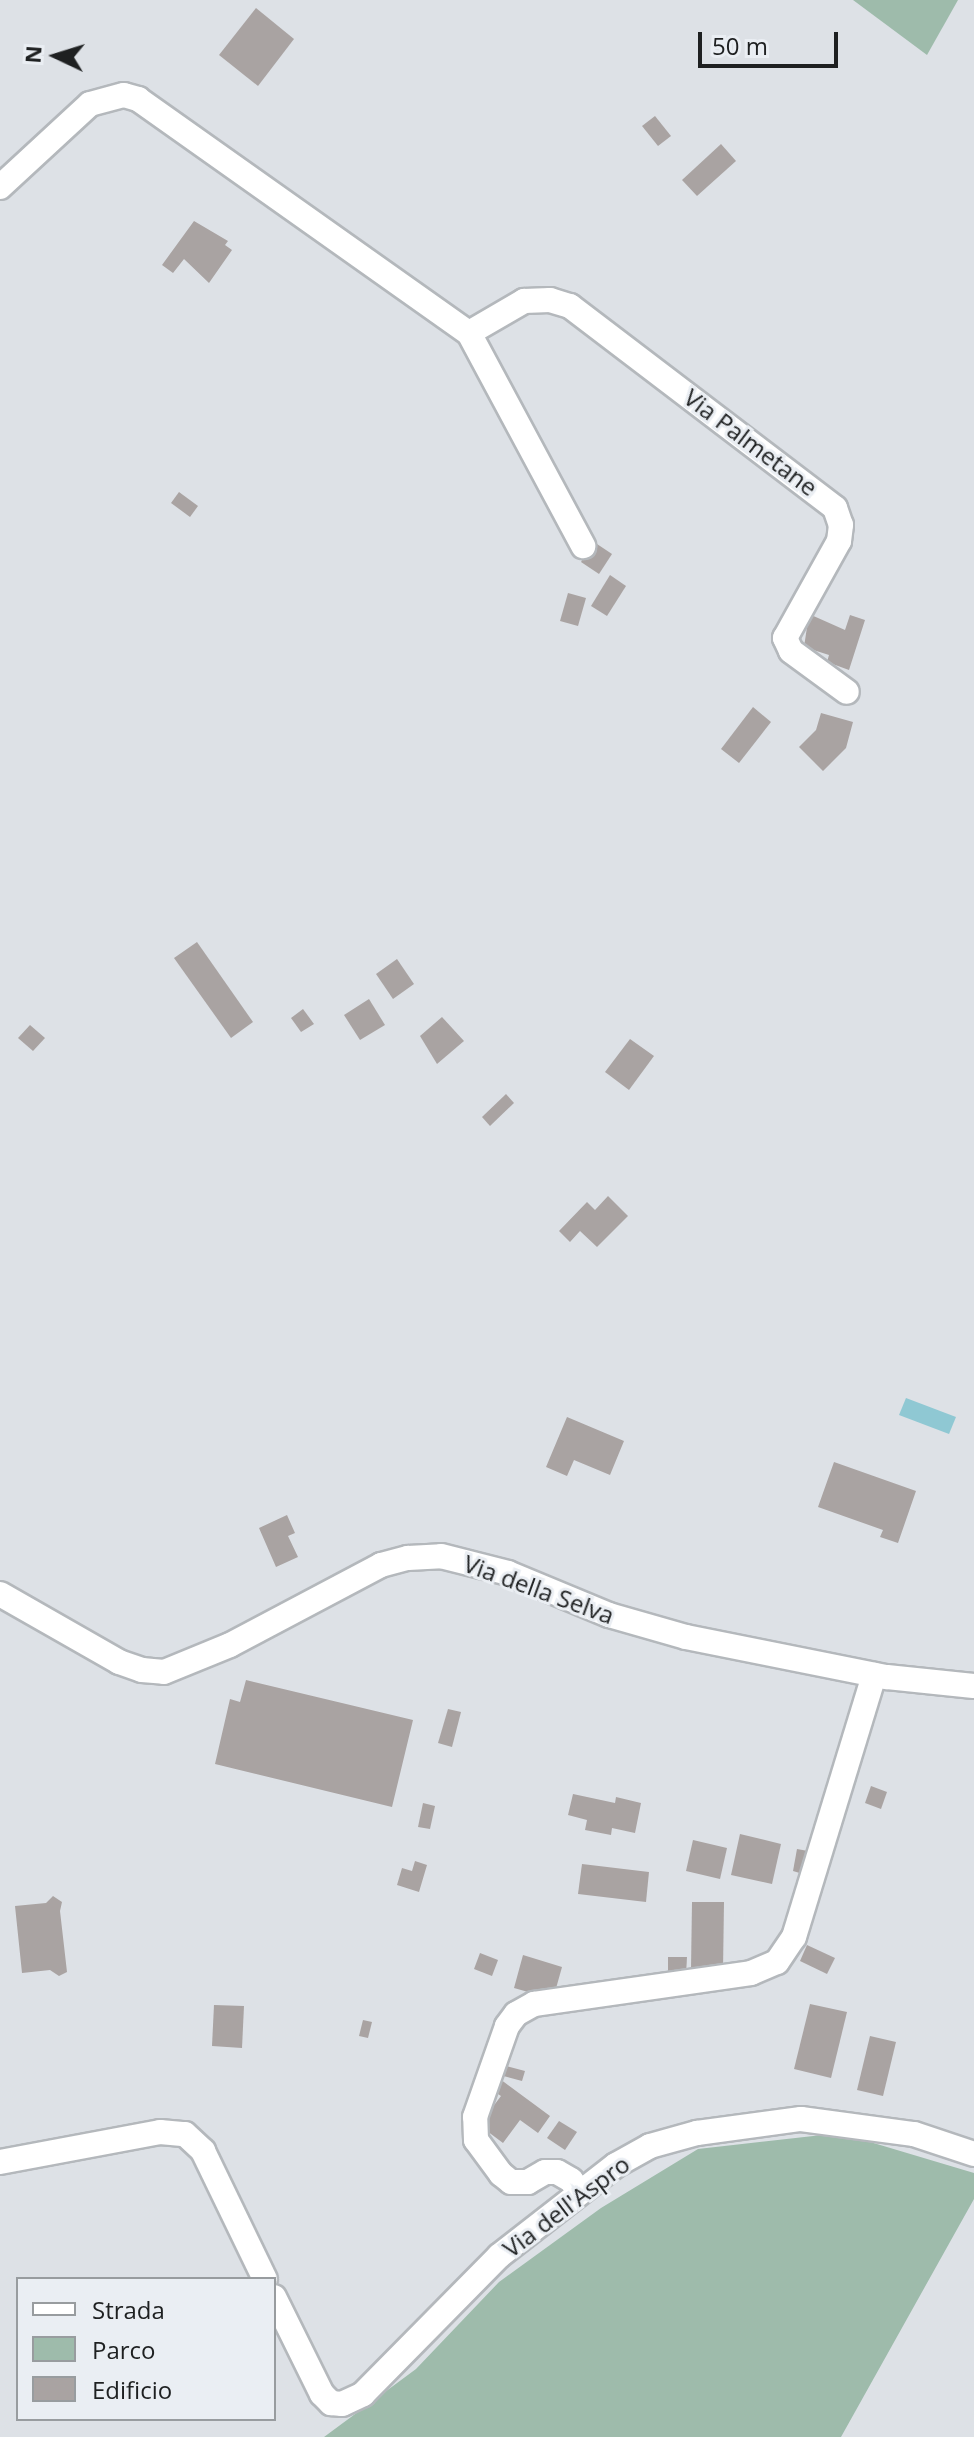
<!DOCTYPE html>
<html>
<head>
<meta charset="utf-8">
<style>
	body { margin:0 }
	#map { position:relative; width:974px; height:2437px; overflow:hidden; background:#dde1e6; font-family:"Open Sans",sans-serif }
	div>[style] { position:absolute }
	.green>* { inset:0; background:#9ebbab }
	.water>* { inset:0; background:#8fc8d3 }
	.building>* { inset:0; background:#a9a3a2 }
	.roads { filter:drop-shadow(2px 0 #b4b8bc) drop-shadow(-2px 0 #b4b8bc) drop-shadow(0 2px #b4b8bc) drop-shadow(0 -2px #b4b8bc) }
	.minor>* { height:24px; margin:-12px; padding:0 12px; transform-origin:12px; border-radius:12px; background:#fff }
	span { translate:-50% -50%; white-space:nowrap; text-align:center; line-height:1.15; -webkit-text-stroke:6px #eaeef3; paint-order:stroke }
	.street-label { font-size:24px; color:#1e2021 }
	.legend { position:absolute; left:16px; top:2277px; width:260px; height:144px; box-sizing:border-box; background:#eaeef3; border:2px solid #989c9f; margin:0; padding:10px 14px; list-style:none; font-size:24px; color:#1e2021 }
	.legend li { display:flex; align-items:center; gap:16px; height:40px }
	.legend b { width:40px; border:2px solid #989c9f }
	.north { position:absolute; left:16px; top:16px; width:80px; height:80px; -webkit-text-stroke:6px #eaeef3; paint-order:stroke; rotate:274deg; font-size:22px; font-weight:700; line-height:32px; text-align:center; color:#1e2021 }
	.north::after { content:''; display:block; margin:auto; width:28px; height:36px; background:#1e2021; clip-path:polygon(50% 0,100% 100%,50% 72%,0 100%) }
	.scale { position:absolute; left:698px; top:32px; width:140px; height:36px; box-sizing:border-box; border:4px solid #1e2021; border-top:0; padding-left:10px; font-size:24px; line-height:28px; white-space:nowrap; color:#1e2021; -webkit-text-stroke:6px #eaeef3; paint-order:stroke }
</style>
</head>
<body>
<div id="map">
	<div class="green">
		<i style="clip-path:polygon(853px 0,958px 0,927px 55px)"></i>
		<i style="clip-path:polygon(840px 2133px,974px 2173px,974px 2199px,841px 2437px,324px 2437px,416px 2369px,499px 2282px,601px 2208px,698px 2149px)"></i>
	</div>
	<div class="water">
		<i style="clip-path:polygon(906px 1398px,956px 1417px,949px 1434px,899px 1415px)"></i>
	</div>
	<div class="building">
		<i style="clip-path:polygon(256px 8px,294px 39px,258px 86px,219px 55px)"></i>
		<i style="clip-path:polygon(655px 116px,671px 136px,658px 146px,642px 126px)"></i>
		<i style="clip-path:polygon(721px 144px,736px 161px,697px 196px,682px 180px)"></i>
		<i style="clip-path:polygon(194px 221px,228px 241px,225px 245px,232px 250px,209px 283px,184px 259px,173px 273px,162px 265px)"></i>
		<i style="clip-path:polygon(179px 492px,198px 506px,190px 517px,171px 503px)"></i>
		<i style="clip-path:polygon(594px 542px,612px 554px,599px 574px,581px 562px)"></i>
		<i style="clip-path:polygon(610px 575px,626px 586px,607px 616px,591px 606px)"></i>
		<i style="clip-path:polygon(568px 593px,586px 598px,578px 626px,560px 621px)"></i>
		<i style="clip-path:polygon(809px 614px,845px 630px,850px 615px,865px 620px,849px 670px,827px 662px,829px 655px,804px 647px)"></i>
		<i style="clip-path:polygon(753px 707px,771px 722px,739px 763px,721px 749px)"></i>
		<i style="clip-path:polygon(821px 713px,853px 722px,846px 748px,823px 771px,799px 747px,816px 730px)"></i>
		<i style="clip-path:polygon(197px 942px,253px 1022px,231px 1038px,174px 958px)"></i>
		<i style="clip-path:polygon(397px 959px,414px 984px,393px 999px,376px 974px)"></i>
		<i style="clip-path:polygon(369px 999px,385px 1025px,360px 1040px,344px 1015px)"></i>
		<i style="clip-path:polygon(303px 1009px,314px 1024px,301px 1032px,291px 1018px)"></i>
		<i style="clip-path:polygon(442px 1017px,464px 1041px,437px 1064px,420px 1036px)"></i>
		<i style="clip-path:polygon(30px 1025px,45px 1038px,33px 1051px,18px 1038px)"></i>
		<i style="clip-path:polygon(630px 1039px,654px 1056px,629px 1090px,605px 1072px)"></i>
		<i style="clip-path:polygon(506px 1094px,514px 1103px,490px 1126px,482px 1117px)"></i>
		<i style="clip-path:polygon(608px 1196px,628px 1216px,597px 1247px,580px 1231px,570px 1242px,559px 1231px,587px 1202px,595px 1210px)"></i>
		<i style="clip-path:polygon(567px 1417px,624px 1441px,610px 1475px,574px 1460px,567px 1476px,546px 1467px)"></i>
		<i style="clip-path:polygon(834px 1462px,916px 1491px,898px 1543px,880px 1537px,883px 1530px,818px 1507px)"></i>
		<i style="clip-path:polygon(287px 1515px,295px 1533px,288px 1536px,298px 1557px,276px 1567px,259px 1528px)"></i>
		<i style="clip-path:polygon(246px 1680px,413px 1720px,392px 1807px,215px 1764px,230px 1699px,240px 1702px)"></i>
		<i style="clip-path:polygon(448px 1709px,461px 1712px,452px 1747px,438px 1743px)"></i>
		<i style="clip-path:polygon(871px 1786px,887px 1792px,881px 1809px,865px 1803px)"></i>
		<i style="clip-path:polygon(573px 1794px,615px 1803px,616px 1797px,641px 1803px,635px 1833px,612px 1828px,611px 1835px,585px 1830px,587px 1820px,568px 1815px)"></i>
		<i style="clip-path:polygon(423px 1803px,435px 1806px,430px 1829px,418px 1827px)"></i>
		<i style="clip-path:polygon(740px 1834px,781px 1844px,772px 1884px,731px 1875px)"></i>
		<i style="clip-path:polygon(693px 1840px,727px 1848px,720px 1879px,686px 1871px)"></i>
		<i style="clip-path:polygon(797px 1849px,808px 1851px,803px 1874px,793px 1871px)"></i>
		<i style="clip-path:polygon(415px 1861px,427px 1865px,419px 1892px,397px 1885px,402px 1868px,412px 1871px)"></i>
		<i style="clip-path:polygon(582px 1864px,649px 1872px,646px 1902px,578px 1894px)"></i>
		<i style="clip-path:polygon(53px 1896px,62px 1902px,60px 1911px,67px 1972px,59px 1976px,50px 1970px,22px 1973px,15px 1906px,46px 1903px)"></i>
		<i style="clip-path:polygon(692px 1902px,724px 1902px,723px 1970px,691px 1969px)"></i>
		<i style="clip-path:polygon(807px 1945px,835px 1958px,827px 1974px,800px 1961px)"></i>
		<i style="clip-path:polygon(480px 1953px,498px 1960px,492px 1976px,474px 1969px)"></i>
		<i style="clip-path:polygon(523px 1955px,562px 1967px,553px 1999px,514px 1988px)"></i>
		<i style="clip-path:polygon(668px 1957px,687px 1957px,686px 1975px,668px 1975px)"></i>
		<i style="clip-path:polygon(810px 2004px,847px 2012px,831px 2078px,794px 2069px)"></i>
		<i style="clip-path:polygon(214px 2005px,244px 2006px,242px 2048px,212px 2046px)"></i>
		<i style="clip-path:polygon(363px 2020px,372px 2022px,368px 2038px,359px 2036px)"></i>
		<i style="clip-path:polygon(870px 2036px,896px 2042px,883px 2096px,857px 2090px)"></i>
		<i style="clip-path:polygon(499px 2064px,525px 2071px,522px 2081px,496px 2074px)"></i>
		<i style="clip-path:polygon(500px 2079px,550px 2116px,538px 2133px,520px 2120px,503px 2143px,479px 2125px,501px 2096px,492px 2090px)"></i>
		<i style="clip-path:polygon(559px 2121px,577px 2132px,565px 2150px,547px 2138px)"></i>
	</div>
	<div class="roads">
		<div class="minor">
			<i style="left:0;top:187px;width:122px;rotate:-42.7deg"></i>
			<i style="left:90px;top:104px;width:35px;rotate:-15deg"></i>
			<i style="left:124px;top:95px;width:15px;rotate:16deg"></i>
			<i style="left:138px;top:99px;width:405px;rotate:35.3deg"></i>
			<i style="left:469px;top:333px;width:64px;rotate:-30.2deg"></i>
			<i style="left:524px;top:301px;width:26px;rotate:-2deg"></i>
			<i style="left:550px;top:300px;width:21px;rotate:17deg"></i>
			<i style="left:570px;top:306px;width:333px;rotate:37.3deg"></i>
			<i style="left:835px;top:508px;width:18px;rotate:71deg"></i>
			<i style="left:841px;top:525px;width:16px;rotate:97deg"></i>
			<i style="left:839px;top:541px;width:111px;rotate:119.1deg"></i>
			<i style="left:785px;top:638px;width:14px;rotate:65deg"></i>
			<i style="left:791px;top:651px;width:69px;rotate:36.2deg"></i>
			<i style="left:469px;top:333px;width:242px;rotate:61.8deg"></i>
			<i style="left:0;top:1594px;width:137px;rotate:29.7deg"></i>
			<i style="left:119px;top:1662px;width:24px;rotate:19deg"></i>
			<i style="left:142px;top:1670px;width:22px;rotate:5deg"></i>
			<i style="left:164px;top:1672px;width:71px;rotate:-22.2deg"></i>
			<i style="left:230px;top:1645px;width:171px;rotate:-27.9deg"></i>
			<i style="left:381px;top:1565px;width:28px;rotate:-15deg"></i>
			<i style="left:408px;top:1558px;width:33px;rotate:-3deg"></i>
			<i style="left:441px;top:1556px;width:69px;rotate:14.2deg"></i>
			<i style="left:508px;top:1573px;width:109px;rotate:22.6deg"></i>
			<i style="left:609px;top:1615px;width:80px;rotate:15.9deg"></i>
			<i style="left:686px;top:1637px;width:205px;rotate:11.3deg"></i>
			<i style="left:887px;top:1677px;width:87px;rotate:5.9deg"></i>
			<i style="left:0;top:2162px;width:163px;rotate:-10.6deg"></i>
			<i style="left:160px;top:2132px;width:25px;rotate:5deg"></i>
			<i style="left:185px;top:2134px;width:25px;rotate:43deg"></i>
			<i style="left:203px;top:2151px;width:142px;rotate:64.2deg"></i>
			<i style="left:580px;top:2192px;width:15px;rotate:-127deg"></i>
			<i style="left:571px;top:2180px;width:16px;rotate:-150deg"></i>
			<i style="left:557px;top:2172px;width:12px;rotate:180deg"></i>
			<i style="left:545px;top:2172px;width:20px;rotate:150deg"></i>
			<i style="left:528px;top:2182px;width:17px;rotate:180deg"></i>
			<i style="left:511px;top:2182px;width:13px;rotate:-141deg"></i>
			<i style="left:501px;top:2174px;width:42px;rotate:-126.3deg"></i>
			<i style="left:476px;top:2140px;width:23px;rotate:-92deg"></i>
			<i style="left:475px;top:2117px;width:96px;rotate:-70.6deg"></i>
			<i style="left:507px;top:2026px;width:15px;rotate:-53deg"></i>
			<i style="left:516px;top:2014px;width:21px;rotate:-29deg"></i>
			<i style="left:534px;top:2004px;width:219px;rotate:-8.1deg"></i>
			<i style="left:751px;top:1973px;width:28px;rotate:-23deg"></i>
			<i style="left:777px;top:1962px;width:30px;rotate:-56deg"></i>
			<i style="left:794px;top:1937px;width:274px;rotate:-73deg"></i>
			<i style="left:274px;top:2297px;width:108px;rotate:63.7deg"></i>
			<i style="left:322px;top:2394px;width:13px;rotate:45deg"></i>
			<i style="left:331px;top:2403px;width:11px;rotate:5deg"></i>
			<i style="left:342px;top:2404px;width:23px;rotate:-25deg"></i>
			<i style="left:363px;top:2394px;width:194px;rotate:-45.4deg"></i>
			<i style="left:499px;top:2256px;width:148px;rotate:-37.9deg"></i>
			<i style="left:616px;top:2165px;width:39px;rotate:-29deg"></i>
			<i style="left:650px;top:2146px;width:49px;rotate:-15.5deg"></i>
			<i style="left:697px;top:2133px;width:105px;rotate:-7.7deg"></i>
			<i style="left:801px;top:2119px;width:114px;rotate:7.6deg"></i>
			<i style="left:914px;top:2134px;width:63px;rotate:18.4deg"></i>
		</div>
	</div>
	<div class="street-label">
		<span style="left:751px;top:442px;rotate:37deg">Via Palmetane</span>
		<span style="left:539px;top:1589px;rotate:20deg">Via della Selva</span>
		<span style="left:566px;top:2206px;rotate:-37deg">Via dell'Aspro</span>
	</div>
	<ul class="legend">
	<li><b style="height:10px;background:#fff"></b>Strada</li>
	<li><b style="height:22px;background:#9ebbab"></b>Parco</li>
	<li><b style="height:22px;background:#a9a3a2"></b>Edificio</li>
	</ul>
	<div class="north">N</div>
	<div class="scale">50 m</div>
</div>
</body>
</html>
